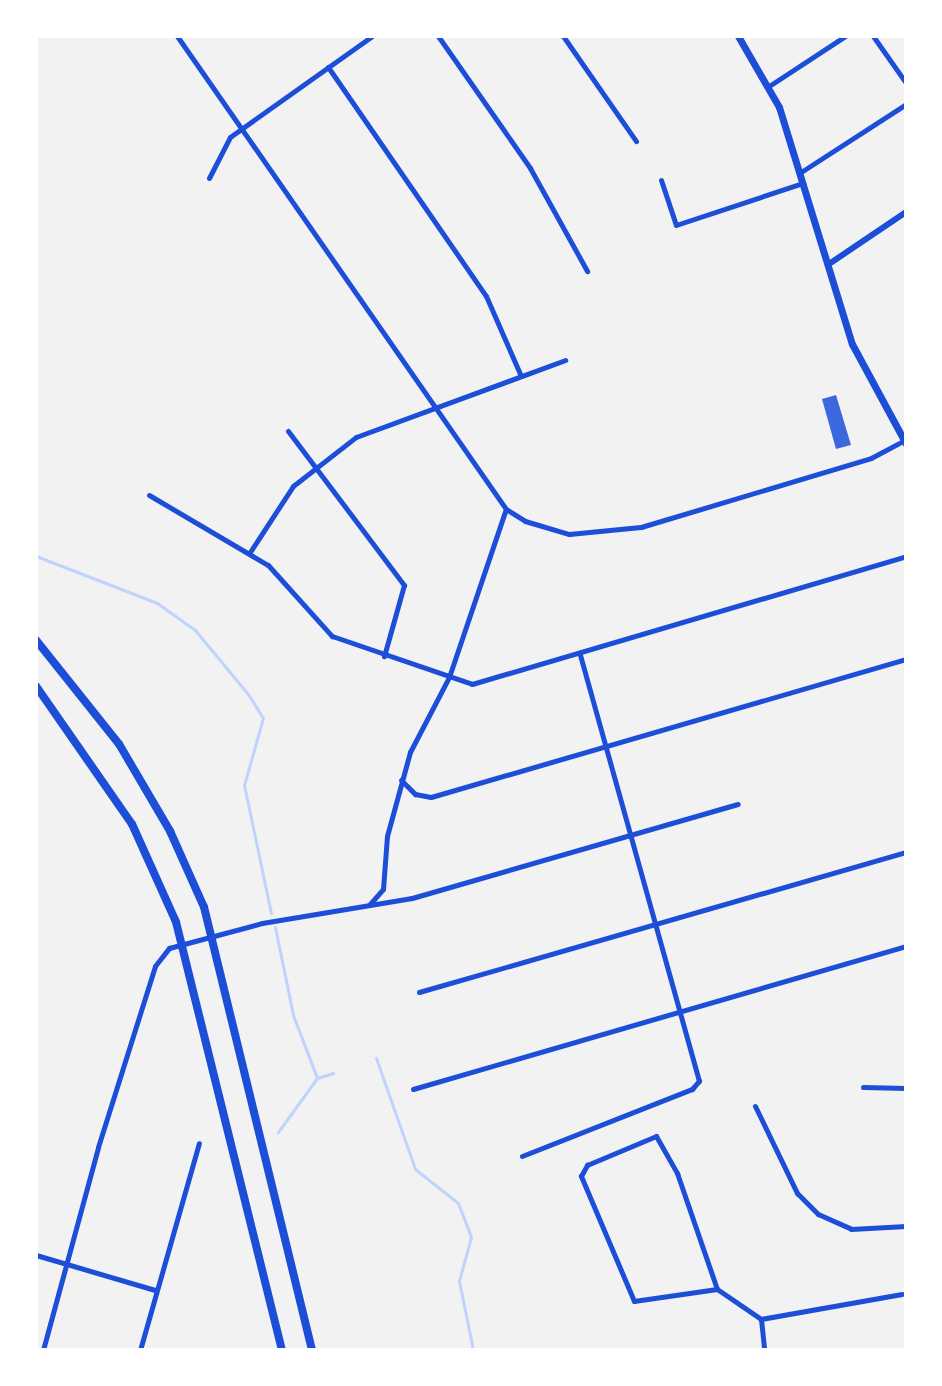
<!DOCTYPE html>
<html>
<head>
<meta charset="utf-8">
<style>
	body { margin:0 }
	#map { position:relative; width:942px; height:1386px; overflow:hidden; background:#f2f2f2; font-family:Manrope,sans-serif }
	div>[style] { position:absolute }
	.stream>* { height:3px; margin:-1.5px; padding:0 1.5px; transform-origin:1.5px; border-radius:1.5px; background:#bfd3fe }
	.building>* { inset:0; background:#3d67dc }
	.minor>* { height:5px; margin:-2.5px; padding:0 2.5px; transform-origin:2.5px; border-radius:2.5px; background:#1d4ed8 }
	.tertiary>* { height:6px; margin:-3px; padding:0 3px; transform-origin:3px; border-radius:3px; background:#1d4ed8 }
	.secondary>* { height:7px; margin:-3.5px; padding:0 3.5px; transform-origin:3.5px; border-radius:3.5px; background:#1d4ed8 }
	.trunk>* { height:8px; margin:-4px; padding:0 4px; transform-origin:4px; border-radius:4px; background:#1d4ed8 }
	span { translate:-50% -50%; white-space:nowrap; text-align:center; line-height:1.15; -webkit-text-stroke:6px #fff; paint-order:stroke }
	.frame { position:absolute; inset:0; border:38px solid #fff; pointer-events:none }
</style>
</head>
<body>
<div id="map">
	<div class="stream">
		<i style="left:36px;top:556px;width:130px;rotate:21.2deg"></i>
		<i style="left:157px;top:603px;width:47px;rotate:35.4deg"></i>
		<i style="left:195px;top:630px;width:83px;rotate:50.4deg"></i>
		<i style="left:248px;top:694px;width:28px;rotate:58deg"></i>
		<i style="left:263px;top:718px;width:70px;rotate:105.8deg"></i>
		<i style="left:244px;top:785px;width:131px;rotate:78.1deg"></i>
		<i style="left:275px;top:927px;width:90px;rotate:78.4deg"></i>
		<i style="left:293px;top:1015px;width:67px;rotate:69.1deg"></i>
		<i style="left:317px;top:1078px;width:67px;rotate:125.8deg"></i>
		<i style="left:376px;top:1058px;width:118px;rotate:70.6deg"></i>
		<i style="left:415px;top:1169px;width:55px;rotate:38.3deg"></i>
		<i style="left:458px;top:1203px;width:36px;rotate:69deg"></i>
		<i style="left:471px;top:1237px;width:46px;rotate:105.3deg"></i>
		<i style="left:459px;top:1281px;width:70px;rotate:78.5deg"></i>
		<i style="left:317px;top:1078px;width:17px;rotate:-17deg"></i>
	</div>
	<div class="building">
		<i style="clip-path:polygon(836px 395px,851px 445px,836px 449px,822px 399px)"></i>
	</div>
	<div class="minor">
		<i style="left:177px;top:36px;width:576px;rotate:55.18deg"></i>
		<i style="left:506px;top:509px;width:22px;rotate:32deg"></i>
		<i style="left:525px;top:521px;width:46px;rotate:16.5deg"></i>
		<i style="left:569px;top:534px;width:72px;rotate:-5.6deg"></i>
		<i style="left:641px;top:527px;width:240px;rotate:-16.7deg"></i>
		<i style="left:871px;top:458px;width:36px;rotate:-28deg"></i>
		<i style="left:438px;top:36px;width:161px;rotate:55.1deg"></i>
		<i style="left:530px;top:168px;width:118px;rotate:61deg"></i>
		<i style="left:563px;top:36px;width:128px;rotate:55.2deg"></i>
		<i style="left:873px;top:36px;width:57px;rotate:54.9deg"></i>
		<i style="left:328px;top:67px;width:278px;rotate:55.4deg"></i>
		<i style="left:486px;top:296px;width:87px;rotate:66.4deg"></i>
		<i style="left:769px;top:86px;width:91px;rotate:-33.3deg"></i>
		<i style="left:801px;top:172px;width:125px;rotate:-32.9deg"></i>
		<i style="left:209px;top:178px;width:46px;rotate:-62.9deg"></i>
		<i style="left:230px;top:137px;width:174px;rotate:-35.4deg"></i>
		<i style="left:661px;top:180px;width:47px;rotate:71.6deg"></i>
		<i style="left:676px;top:225px;width:134px;rotate:-18.3deg"></i>
		<i style="left:288px;top:431px;width:193px;rotate:53deg"></i>
		<i style="left:404px;top:585px;width:74px;rotate:105.7deg"></i>
		<i style="left:149px;top:495px;width:138px;rotate:30.5deg"></i>
		<i style="left:268px;top:565px;width:96px;rotate:48deg"></i>
		<i style="left:332px;top:636px;width:148px;rotate:18.9deg"></i>
		<i style="left:472px;top:684px;width:452px;rotate:-16.4deg"></i>
		<i style="left:250px;top:552px;width:79px;rotate:-56.9deg"></i>
		<i style="left:293px;top:486px;width:80px;rotate:-37.9deg"></i>
		<i style="left:356px;top:437px;width:223px;rotate:-20.2deg"></i>
		<i style="left:401px;top:780px;width:20px;rotate:45deg"></i>
		<i style="left:415px;top:794px;width:16px;rotate:11deg"></i>
		<i style="left:431px;top:797px;width:495px;rotate:-16.2deg"></i>
		<i style="left:370px;top:904px;width:20px;rotate:-49deg"></i>
		<i style="left:383px;top:889px;width:53px;rotate:-85.7deg"></i>
		<i style="left:387px;top:836px;width:87px;rotate:-74.7deg"></i>
		<i style="left:410px;top:752px;width:85px;rotate:-62.5deg"></i>
		<i style="left:449px;top:677px;width:177px;rotate:-71.3deg"></i>
		<i style="left:419px;top:992px;width:507px;rotate:-16.04deg"></i>
		<i style="left:863px;top:1087px;width:43px;rotate:1.3deg"></i>
		<i style="left:413px;top:1089px;width:513px;rotate:-16.18deg"></i>
		<i style="left:755px;top:1106px;width:97px;rotate:64.2deg"></i>
		<i style="left:797px;top:1193px;width:30px;rotate:45deg"></i>
		<i style="left:818px;top:1214px;width:36px;rotate:24deg"></i>
		<i style="left:851px;top:1229px;width:55px;rotate:-3.1deg"></i>
		<i style="left:656px;top:1136px;width:43px;rotate:60.4deg"></i>
		<i style="left:677px;top:1173px;width:123px;rotate:71deg"></i>
		<i style="left:717px;top:1289px;width:84px;rotate:171.8deg"></i>
		<i style="left:634px;top:1301px;width:136px;rotate:-113deg"></i>
		<i style="left:581px;top:1176px;width:13px;rotate:-61deg"></i>
		<i style="left:587px;top:1165px;width:75px;rotate:-22.8deg"></i>
		<i style="left:522px;top:1156px;width:183px;rotate:-21.5deg"></i>
		<i style="left:692px;top:1089px;width:11px;rotate:-49deg"></i>
		<i style="left:699px;top:1081px;width:443px;rotate:-105.6deg"></i>
		<i style="left:36px;top:1255px;width:124px;rotate:16.4deg"></i>
		<i style="left:717px;top:1289px;width:53px;rotate:34.3deg"></i>
		<i style="left:761px;top:1319px;width:143px;rotate:-10.1deg"></i>
		<i style="left:761px;top:1319px;width:31px;rotate:84deg"></i>
		<i style="left:43px;top:1350px;width:210px;rotate:-74.8deg"></i>
		<i style="left:98px;top:1147px;width:190px;rotate:-72.5deg"></i>
		<i style="left:155px;top:966px;width:23px;rotate:-52deg"></i>
		<i style="left:169px;top:948px;width:96px;rotate:-15deg"></i>
		<i style="left:262px;top:923px;width:152px;rotate:-9.5deg"></i>
		<i style="left:412px;top:898px;width:339px;rotate:-16.1deg"></i>
		<i style="left:140px;top:1350px;width:215px;rotate:-74.1deg"></i>
	</div>
	<div class="tertiary">
		<i style="left:829px;top:264px;width:93px;rotate:-34deg"></i>
	</div>
	<div class="secondary">
		<i style="left:738px;top:36px;width:82px;rotate:60deg"></i>
		<i style="left:779px;top:107px;width:248px;rotate:72.9deg"></i>
		<i style="left:852px;top:344px;width:114px;rotate:61.6deg"></i>
	</div>
	<div class="trunk">
		<i style="left:36px;top:640px;width:133px;rotate:51.4deg"></i>
		<i style="left:119px;top:744px;width:101px;rotate:59.6deg"></i>
		<i style="left:170px;top:831px;width:83px;rotate:65.9deg"></i>
		<i style="left:204px;top:907px;width:456px;rotate:76.3deg"></i>
		<i style="left:36px;top:686px;width:168px;rotate:55.2deg"></i>
		<i style="left:132px;top:824px;width:107px;rotate:65.8deg"></i>
		<i style="left:176px;top:922px;width:441px;rotate:76.1deg"></i>
	</div>
	<div class="frame"></div>
</div>
</body>
</html>
